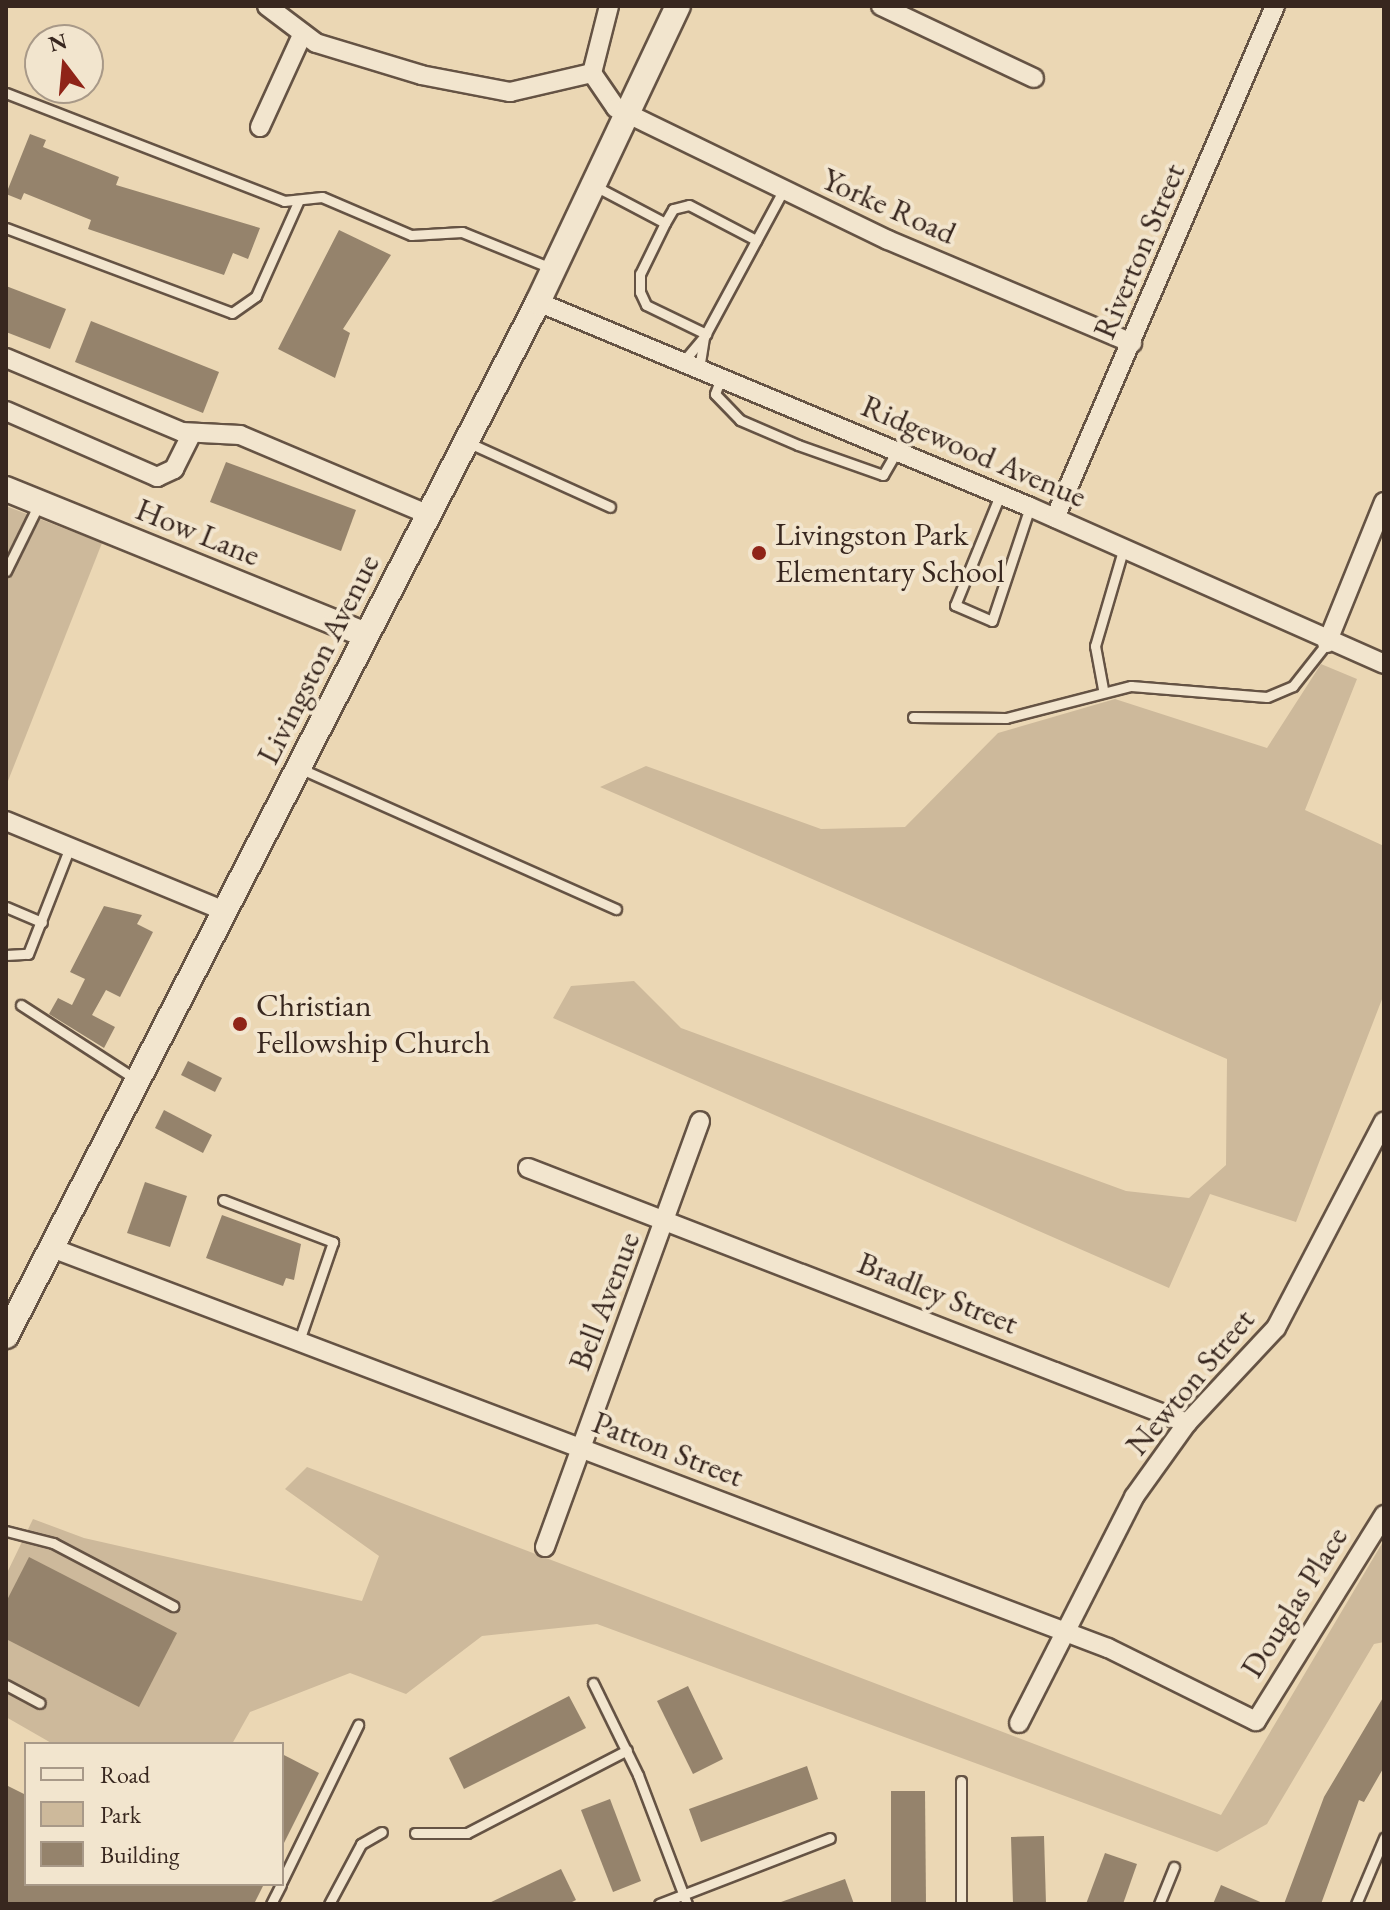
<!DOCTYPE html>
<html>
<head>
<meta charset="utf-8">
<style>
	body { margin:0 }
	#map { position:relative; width:1390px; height:1910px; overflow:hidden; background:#ebd7b4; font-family:"EB Garamond",serif }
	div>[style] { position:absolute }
	.green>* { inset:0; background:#cdb99b }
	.building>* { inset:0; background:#95836c }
	.roads { filter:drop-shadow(2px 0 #655344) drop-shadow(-2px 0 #655344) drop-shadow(0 2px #655344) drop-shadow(0 -2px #655344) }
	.lane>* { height:9px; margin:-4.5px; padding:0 4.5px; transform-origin:4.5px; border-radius:4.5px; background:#f2e5ce }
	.street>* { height:18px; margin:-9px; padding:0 9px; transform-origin:9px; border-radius:9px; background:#f2e5ce }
	.secondary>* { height:24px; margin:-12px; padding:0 12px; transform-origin:12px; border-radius:12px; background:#f2e5ce }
	.dots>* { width:22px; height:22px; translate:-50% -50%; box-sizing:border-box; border:4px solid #f2e5ce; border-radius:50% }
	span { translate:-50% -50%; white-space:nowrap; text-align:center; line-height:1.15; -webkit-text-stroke:8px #f2e5ce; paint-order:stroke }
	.street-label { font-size:32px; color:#38271f }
	.poi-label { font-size:32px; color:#38271f }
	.left { translate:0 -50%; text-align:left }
	.frame { position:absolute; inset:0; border:8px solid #38271f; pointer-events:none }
	.legend { position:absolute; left:24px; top:1742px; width:260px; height:144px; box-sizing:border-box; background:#f2e5ce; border:2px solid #a89988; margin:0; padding:10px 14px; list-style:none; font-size:24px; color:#38271f }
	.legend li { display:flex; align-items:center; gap:16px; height:40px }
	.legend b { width:40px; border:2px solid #a89988 }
	.north { position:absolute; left:24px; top:24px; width:80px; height:80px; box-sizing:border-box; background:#f2e5ce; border:2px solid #a89988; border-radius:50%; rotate:344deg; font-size:22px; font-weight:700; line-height:32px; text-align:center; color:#38271f }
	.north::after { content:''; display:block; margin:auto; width:28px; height:36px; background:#8f2418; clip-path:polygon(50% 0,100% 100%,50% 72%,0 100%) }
</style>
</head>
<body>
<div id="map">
	<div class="green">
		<i style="clip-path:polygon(6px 506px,102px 543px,6px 786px)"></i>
		<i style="clip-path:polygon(1321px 664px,1357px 679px,1305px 810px,1384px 846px,1384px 994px,1296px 1222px,1210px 1194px,1169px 1288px,553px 1018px,571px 986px,634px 981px,681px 1028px,1126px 1191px,1189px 1198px,1226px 1165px,1227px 1059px,600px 787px,646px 766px,821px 829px,905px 827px,998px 733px,1115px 699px,1267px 748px)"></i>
		<i style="clip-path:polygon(307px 1467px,1221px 1815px,1384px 1540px,1384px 1642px,1374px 1644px,1267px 1824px,1217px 1852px,597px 1624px,482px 1636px,406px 1694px,350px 1673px,250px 1712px,232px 1744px,53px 1744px,6px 1717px,6px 1575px,33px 1519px,84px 1538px,362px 1601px,379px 1556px,285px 1489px)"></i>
	</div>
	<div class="building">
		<i style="clip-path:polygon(30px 134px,46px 140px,43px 147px,119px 177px,116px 185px,260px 228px,248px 259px,233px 253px,224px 275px,88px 229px,91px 220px,24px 193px,21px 200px,6px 194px)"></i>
		<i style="clip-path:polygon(339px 230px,391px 255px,343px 329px,350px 333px,335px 378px,278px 349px)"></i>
		<i style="clip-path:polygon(6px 286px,66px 309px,50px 349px,6px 332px)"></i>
		<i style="clip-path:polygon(91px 321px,219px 372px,203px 413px,75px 362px)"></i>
		<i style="clip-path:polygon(226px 462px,356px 510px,341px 551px,210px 502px)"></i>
		<i style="clip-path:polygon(104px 906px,142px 915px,137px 924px,153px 932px,120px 997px,106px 990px,92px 1015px,115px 1027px,104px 1048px,49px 1014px,58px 998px,72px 1005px,85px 979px,70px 972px)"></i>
		<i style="clip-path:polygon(188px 1061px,222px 1078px,215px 1092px,181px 1075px)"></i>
		<i style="clip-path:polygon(164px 1110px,212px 1135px,203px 1153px,155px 1128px)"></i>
		<i style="clip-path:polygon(145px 1182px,187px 1196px,170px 1247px,127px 1233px)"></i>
		<i style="clip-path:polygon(222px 1215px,301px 1244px,294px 1280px,286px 1278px,283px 1286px,206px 1258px)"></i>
		<i style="clip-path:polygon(29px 1557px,177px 1633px,139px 1707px,6px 1639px,6px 1602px)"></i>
		<i style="clip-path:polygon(688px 1686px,723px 1759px,693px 1774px,657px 1701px)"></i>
		<i style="clip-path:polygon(569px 1696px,586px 1728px,464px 1789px,449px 1758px)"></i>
		<i style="clip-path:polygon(1384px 1696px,1384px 1767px,1364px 1802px,1359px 1800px,1321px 1904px,1284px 1904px,1324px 1797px)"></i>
		<i style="clip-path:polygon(282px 1754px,319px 1773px,282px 1847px)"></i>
		<i style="clip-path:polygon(807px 1766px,818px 1799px,701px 1842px,689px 1809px)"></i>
		<i style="clip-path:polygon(6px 1785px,26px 1795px,26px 1884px,264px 1884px,254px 1904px,6px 1904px)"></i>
		<i style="clip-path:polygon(891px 1791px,925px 1791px,926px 1904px,891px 1904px)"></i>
		<i style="clip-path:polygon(610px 1799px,641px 1881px,613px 1892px,581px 1810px)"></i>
		<i style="clip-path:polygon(1044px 1836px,1046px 1904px,1013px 1904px,1011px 1837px)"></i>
		<i style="clip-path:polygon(1105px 1853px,1137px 1864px,1123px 1904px,1086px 1904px)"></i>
		<i style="clip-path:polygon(561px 1869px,576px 1900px,568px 1904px,487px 1904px)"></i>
		<i style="clip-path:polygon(845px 1879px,854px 1904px,781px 1904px,781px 1902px)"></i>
		<i style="clip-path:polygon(1221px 1885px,1265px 1904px,1213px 1904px)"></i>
	</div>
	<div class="roads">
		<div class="lane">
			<i style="left:6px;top:93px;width:298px;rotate:21.2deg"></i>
			<i style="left:284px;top:201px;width:38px;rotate:-6deg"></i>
			<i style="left:322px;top:197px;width:97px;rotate:23.1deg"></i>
			<i style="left:411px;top:235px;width:51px;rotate:-3.4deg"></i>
			<i style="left:462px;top:232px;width:96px;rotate:22deg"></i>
			<i style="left:593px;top:185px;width:81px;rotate:27.8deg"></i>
			<i style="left:665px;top:223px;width:57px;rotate:116.1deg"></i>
			<i style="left:640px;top:274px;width:18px;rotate:90deg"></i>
			<i style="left:640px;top:292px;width:14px;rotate:65deg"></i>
			<i style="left:646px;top:305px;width:67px;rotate:25.8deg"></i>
			<i style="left:665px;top:223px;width:16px;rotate:-60deg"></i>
			<i style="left:673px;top:209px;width:16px;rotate:-14deg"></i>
			<i style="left:689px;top:205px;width:76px;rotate:27.6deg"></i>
			<i style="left:6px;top:228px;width:241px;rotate:20.6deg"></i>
			<i style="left:232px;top:313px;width:29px;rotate:-35deg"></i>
			<i style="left:256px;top:296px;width:103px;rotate:-65.9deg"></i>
			<i style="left:682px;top:363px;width:34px;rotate:-50deg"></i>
			<i style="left:704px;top:337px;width:166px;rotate:-61.6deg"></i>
			<i style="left:699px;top:369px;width:32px;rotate:-81deg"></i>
			<i style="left:721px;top:378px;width:17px;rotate:111deg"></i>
			<i style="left:715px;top:394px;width:36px;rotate:46deg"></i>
			<i style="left:740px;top:420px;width:63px;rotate:23.3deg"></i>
			<i style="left:798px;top:445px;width:90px;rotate:19.4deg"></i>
			<i style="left:883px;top:475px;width:28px;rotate:-60deg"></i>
			<i style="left:467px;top:442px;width:157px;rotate:24.4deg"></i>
			<i style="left:1000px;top:495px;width:119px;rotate:112.2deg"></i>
			<i style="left:955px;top:605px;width:40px;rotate:23.4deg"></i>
			<i style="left:992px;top:621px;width:120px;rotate:-71.6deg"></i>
			<i style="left:6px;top:571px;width:72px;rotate:-63.8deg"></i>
			<i style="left:1103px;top:689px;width:44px;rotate:-100.5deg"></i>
			<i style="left:1095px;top:646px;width:103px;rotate:-73.7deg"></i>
			<i style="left:913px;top:717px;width:93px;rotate:0.6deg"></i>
			<i style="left:1006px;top:718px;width:129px;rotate:-14.4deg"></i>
			<i style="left:1131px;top:686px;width:136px;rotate:4.6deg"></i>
			<i style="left:1267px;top:697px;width:28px;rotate:-23deg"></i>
			<i style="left:1293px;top:686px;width:55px;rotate:-51.7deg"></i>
			<i style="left:299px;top:768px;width:347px;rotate:24deg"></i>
			<i style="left:6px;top:907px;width:39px;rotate:23deg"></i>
			<i style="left:6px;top:955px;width:22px;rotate:-3deg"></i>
			<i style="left:28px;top:954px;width:115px;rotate:-68.6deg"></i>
			<i style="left:21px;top:1005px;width:138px;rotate:32.9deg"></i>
			<i style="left:223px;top:1200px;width:118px;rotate:20.9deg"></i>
			<i style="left:333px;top:1242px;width:105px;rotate:109deg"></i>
			<i style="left:6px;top:1531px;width:49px;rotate:14.3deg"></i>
			<i style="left:53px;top:1543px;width:136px;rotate:27.7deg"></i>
			<i style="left:593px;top:1683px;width:102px;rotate:63.9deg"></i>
			<i style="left:638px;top:1775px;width:138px;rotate:69.2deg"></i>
			<i style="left:6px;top:1685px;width:38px;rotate:28deg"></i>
			<i style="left:415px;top:1833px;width:52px"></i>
			<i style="left:467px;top:1833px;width:180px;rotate:-27.4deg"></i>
			<i style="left:282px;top:1881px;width:174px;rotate:-64deg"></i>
			<i style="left:271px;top:1904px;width:22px;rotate:-63deg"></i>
			<i style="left:329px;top:1904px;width:68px;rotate:-61.9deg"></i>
			<i style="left:361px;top:1844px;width:24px;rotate:-30deg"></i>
			<i style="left:659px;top:1904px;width:183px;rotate:-21.1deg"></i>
			<i style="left:961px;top:1904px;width:123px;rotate:-90deg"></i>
			<i style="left:1159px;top:1904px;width:40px;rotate:-68deg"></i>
			<i style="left:1356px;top:1904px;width:72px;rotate:-67deg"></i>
		</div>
		<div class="street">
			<i style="left:267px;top:6px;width:61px;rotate:37.1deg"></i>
			<i style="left:316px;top:43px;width:110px;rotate:16.9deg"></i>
			<i style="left:421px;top:75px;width:91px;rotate:10.8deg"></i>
			<i style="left:510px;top:92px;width:84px;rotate:-13deg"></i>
			<i style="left:609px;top:6px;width:69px;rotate:104.2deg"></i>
			<i style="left:592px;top:73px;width:42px;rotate:55.6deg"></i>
			<i style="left:616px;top:108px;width:302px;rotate:25.9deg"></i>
			<i style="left:888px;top:240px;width:265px;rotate:22.9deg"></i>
			<i style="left:881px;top:6px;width:169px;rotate:25.2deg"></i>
			<i style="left:260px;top:127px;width:103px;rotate:-65.4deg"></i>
			<i style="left:538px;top:302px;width:533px;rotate:22.62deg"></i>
			<i style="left:1030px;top:507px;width:387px;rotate:23.9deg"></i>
			<i style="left:6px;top:358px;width:191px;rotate:22.8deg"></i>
			<i style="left:182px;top:432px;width:58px;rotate:3deg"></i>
			<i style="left:240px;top:435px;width:203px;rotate:22.9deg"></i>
			<i style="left:6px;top:411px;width:165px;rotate:23.6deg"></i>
			<i style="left:157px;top:477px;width:19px;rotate:-25deg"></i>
			<i style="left:174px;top:469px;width:40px;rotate:-63.4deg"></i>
			<i style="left:1055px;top:518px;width:557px;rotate:-66.75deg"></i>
			<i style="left:1327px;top:643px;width:152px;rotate:-68deg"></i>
			<i style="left:6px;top:821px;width:236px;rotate:22.4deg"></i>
			<i style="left:528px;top:1168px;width:707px;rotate:21.15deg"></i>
			<i style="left:52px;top:1248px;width:1129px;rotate:20.75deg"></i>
			<i style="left:1108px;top:1648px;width:165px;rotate:26.3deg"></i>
			<i style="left:1256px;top:1721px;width:243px;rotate:-58.1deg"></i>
			<i style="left:545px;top:1547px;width:453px;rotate:-70deg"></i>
			<i style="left:1019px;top:1723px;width:254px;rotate:-63deg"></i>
			<i style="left:1134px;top:1497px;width:91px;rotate:-54.4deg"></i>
			<i style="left:1187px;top:1423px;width:130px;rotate:-46.9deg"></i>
			<i style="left:1276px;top:1328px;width:233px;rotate:-62.4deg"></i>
		</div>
		<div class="secondary">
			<i style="left:6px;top:489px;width:388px;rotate:22.1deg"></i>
			<i style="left:6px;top:1336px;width:1163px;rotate:-62.77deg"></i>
			<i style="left:538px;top:302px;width:327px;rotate:-64.7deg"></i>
		</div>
	</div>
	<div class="dots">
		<i style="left:759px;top:553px;background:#8f2418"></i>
		<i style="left:240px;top:1024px;background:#8f2418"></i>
	</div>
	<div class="street-label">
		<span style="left:889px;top:206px;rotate:24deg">Yorke Road</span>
		<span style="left:1139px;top:251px;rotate:-67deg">Riverton Street</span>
		<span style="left:974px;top:451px;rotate:23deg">Ridgewood Avenue</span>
		<span style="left:198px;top:532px;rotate:22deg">How Lane</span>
		<span style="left:318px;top:659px;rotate:-63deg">Livingston Avenue</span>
		<span style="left:938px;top:1293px;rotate:22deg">Bradley Street</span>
		<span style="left:604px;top:1301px;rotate:-69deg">Bell Avenue</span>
		<span style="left:1190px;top:1382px;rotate:-50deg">Newton Street</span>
		<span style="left:668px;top:1449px;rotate:21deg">Patton Street</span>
		<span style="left:1294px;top:1602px;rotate:-58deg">Douglas Place</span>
	</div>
	<div class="poi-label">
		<span class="left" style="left:775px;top:553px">Livingston Park<br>Elementary School</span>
		<span class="left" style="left:256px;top:1024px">Christian<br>Fellowship Church</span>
	</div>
	<div class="frame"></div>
	<ul class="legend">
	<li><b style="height:10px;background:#f2e5ce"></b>Road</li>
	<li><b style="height:22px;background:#cdb99b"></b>Park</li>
	<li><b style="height:22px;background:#95836c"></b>Building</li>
	</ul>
	<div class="north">N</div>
</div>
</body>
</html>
